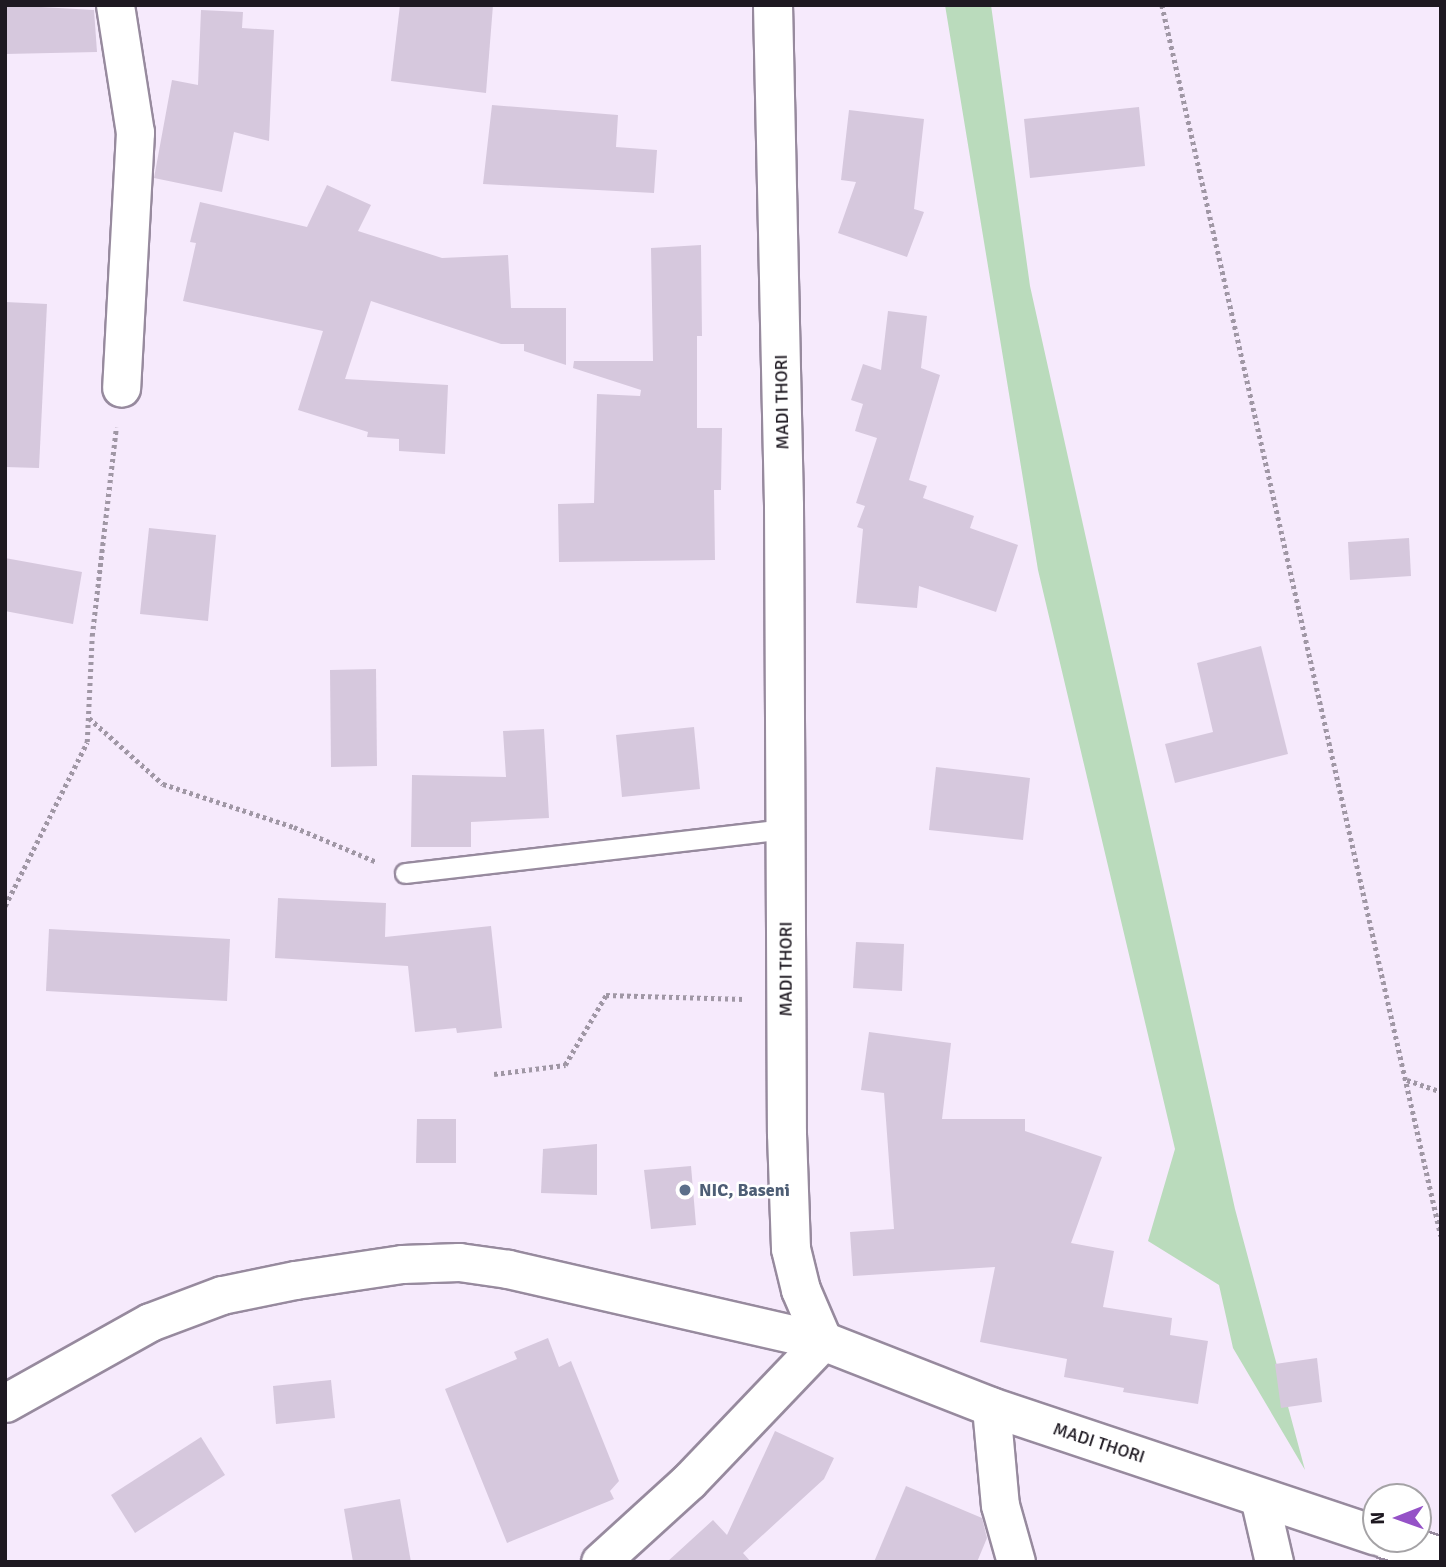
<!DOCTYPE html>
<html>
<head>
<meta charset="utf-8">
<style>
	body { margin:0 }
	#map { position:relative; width:1446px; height:1567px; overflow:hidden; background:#f6eafc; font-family:Signika,sans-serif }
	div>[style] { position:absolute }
	.green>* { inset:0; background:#badbbc }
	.building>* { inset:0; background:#d6c8dd }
	.path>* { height:4.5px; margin-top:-2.25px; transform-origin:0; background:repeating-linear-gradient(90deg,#a097a5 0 3.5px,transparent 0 7px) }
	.roads { filter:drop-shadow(2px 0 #978a9e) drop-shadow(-2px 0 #978a9e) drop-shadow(0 2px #978a9e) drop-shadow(0 -2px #978a9e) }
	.lane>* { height:19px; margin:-9.5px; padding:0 9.5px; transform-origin:9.5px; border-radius:9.5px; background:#fff }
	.street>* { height:37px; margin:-18.5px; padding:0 18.5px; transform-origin:18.5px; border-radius:18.5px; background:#fff }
	.secondary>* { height:38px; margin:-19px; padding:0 19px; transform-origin:19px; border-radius:19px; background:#fff }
	.dots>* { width:19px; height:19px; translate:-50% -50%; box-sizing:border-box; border:4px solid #fff; border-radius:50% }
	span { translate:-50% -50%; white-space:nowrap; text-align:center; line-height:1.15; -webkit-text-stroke:5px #fff; paint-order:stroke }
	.street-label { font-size:18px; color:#1e1921 }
	.service-label { font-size:18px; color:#4e5e75; font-weight:700 }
	.left { translate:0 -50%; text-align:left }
	.frame { position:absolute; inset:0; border:7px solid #1e1921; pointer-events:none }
	.north { position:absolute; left:1362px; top:1483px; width:70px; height:70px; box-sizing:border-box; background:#fff; border:2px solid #a5a3a6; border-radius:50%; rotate:269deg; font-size:19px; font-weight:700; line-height:28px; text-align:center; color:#1e1921 }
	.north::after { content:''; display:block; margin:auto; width:24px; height:32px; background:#9552c7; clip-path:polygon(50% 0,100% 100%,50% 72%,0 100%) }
</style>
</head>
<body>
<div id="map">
	<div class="green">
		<i style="clip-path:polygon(945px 5px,991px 5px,1030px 286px,1235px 1209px,1305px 1470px,1233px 1348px,1219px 1285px,1148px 1241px,1175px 1149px,1038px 570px)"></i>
	</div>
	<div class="building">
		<i style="clip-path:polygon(5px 5px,94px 10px,97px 52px,5px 54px)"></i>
		<i style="clip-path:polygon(400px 5px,493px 5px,486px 93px,391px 81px)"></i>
		<i style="clip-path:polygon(201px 10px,243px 12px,242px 28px,274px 30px,269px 141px,234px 132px,222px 192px,154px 178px,172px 80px,198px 85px)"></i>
		<i style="clip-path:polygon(492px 105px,618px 115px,616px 147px,657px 150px,654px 193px,483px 184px)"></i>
		<i style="clip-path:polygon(1139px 107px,1145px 166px,1030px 178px,1024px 119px)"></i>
		<i style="clip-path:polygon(849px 110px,924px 119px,914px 209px,924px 212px,907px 257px,838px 233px,856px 182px,841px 180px)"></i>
		<i style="clip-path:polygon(327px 185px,371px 205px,358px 231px,442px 258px,508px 255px,511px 308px,566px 308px,566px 365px,524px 351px,524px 344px,501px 344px,371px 301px,345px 379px,448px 385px,445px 454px,399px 451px,399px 439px,367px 437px,368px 432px,298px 410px,323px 331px,183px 301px,196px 243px,190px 242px,200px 202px,307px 227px)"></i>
		<i style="clip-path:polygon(701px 245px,702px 336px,697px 336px,697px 428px,722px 428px,721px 490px,714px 490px,715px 560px,559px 562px,558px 504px,594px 503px,597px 394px,640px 396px,641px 390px,573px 368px,574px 361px,653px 361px,651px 248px)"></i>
		<i style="clip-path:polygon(5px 302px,47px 304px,39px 468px,5px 467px)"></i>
		<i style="clip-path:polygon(888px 311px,927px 316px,921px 368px,940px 375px,909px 480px,927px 486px,923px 498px,974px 516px,970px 528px,1018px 545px,996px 612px,919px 586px,917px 608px,856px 603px,863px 529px,857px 527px,865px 506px,856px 503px,877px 438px,855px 431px,863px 404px,851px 400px,863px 364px,881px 370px)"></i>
		<i style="clip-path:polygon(149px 528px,216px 535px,208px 621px,140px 614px)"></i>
		<i style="clip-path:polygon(1409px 538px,1411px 576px,1350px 580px,1348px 542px)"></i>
		<i style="clip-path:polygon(5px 558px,82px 572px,73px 624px,5px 611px)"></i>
		<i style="clip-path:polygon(1261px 646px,1288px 754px,1175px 783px,1165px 744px,1213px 732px,1197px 663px)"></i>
		<i style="clip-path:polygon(376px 669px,377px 766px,331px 767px,330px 670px)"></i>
		<i style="clip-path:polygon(694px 727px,700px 789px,622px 797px,616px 735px)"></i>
		<i style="clip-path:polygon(544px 729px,549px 818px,471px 822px,471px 847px,411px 847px,412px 775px,506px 777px,503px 731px)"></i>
		<i style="clip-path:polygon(936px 767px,1030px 778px,1023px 840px,929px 830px)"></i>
		<i style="clip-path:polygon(278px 898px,386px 903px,385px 937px,491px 926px,502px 1028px,457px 1033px,456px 1028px,415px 1032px,408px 966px,275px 958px)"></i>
		<i style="clip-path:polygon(49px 929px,230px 939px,227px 1001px,46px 991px)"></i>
		<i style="clip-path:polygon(856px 942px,904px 944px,902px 991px,853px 988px)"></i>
		<i style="clip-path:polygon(869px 1032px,951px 1043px,942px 1119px,1025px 1119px,1025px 1131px,1102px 1157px,1071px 1243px,1114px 1251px,1103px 1307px,1172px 1318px,1170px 1335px,1208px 1341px,1198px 1404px,1123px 1392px,1124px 1388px,1064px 1377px,1067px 1359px,980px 1342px,995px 1267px,853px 1276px,850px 1232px,894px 1229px,884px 1093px,861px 1090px)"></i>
		<i style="clip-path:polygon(417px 1119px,456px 1119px,456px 1163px,416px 1163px)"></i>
		<i style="clip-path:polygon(597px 1144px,597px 1195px,541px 1193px,543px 1149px)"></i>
		<i style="clip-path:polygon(691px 1166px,696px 1225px,651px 1229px,644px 1170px)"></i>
		<i style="clip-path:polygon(548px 1338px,559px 1367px,571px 1361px,619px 1481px,610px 1491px,614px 1499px,507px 1543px,445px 1389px,517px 1359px,514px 1352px)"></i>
		<i style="clip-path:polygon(1317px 1358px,1322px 1402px,1281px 1408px,1275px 1364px)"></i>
		<i style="clip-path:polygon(331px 1380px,335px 1418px,276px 1424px,273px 1386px)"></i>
		<i style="clip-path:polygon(775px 1431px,834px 1458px,824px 1479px,743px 1553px,751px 1562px,667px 1562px,713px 1520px,727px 1535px)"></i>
		<i style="clip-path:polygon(201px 1437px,225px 1475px,135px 1533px,111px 1495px)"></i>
		<i style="clip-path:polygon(906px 1486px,982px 1518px,987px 1538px,977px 1562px,874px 1562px)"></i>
		<i style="clip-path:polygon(400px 1499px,411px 1562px,353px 1562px,344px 1509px)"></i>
	</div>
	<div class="path">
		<i style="left:1162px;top:5px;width:1262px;rotate:77.23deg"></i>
		<i style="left:89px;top:718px;width:99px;rotate:41.7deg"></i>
		<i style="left:163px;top:784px;width:138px;rotate:18.2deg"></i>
		<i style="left:294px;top:827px;width:90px;rotate:22.9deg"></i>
		<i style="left:5px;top:906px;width:183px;rotate:-63.4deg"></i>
		<i style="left:87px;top:742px;width:106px;rotate:-87.3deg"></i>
		<i style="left:92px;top:636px;width:210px;rotate:-83.4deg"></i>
		<i style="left:494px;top:1074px;width:72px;rotate:-7.2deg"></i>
		<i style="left:565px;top:1065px;width:81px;rotate:-59.6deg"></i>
		<i style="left:606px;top:995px;width:138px;rotate:1.7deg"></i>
		<i style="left:1407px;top:1080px;width:36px;rotate:19deg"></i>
	</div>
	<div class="roads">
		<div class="lane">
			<i style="left:405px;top:873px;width:384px;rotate:-6.6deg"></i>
		</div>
		<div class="street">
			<i style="left:115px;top:5px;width:129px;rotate:81.1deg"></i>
			<i style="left:135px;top:132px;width:256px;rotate:93.1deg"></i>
			<i style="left:5px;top:1403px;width:166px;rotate:-29.2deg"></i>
			<i style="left:150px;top:1322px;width:77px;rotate:-20.6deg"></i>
			<i style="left:222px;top:1295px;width:75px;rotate:-11.6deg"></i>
			<i style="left:295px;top:1280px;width:108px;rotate:-8.5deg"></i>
			<i style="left:402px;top:1264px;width:57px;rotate:-2deg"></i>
			<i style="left:459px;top:1262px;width:49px;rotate:8.1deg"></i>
			<i style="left:508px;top:1269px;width:323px;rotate:12.9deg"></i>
			<i style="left:991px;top:1407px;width:98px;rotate:84.8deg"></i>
			<i style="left:1000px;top:1505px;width:59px;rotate:74.3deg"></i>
			<i style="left:1259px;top:1497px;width:67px;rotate:77deg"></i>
			<i style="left:600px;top:1562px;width:120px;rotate:-42.3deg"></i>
			<i style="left:689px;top:1481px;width:194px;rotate:-46.3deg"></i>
		</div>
		<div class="secondary">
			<i style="left:773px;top:5px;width:501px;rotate:88.74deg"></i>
			<i style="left:784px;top:506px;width:628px;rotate:89.73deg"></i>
			<i style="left:787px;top:1134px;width:115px;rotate:88deg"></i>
			<i style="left:791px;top:1249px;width:42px;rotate:76.3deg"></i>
			<i style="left:801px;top:1290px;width:56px;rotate:66.7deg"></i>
			<i style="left:823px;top:1341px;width:180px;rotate:21.4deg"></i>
			<i style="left:991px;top:1407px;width:406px;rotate:18.5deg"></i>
			<i style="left:1386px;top:1539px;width:58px;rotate:18.1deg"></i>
		</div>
	</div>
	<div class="dots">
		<i style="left:685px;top:1190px;background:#5c6f8a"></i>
	</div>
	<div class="street-label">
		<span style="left:782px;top:402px;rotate:-91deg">MADI THORI</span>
		<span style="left:786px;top:969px;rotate:-90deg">MADI THORI</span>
		<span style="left:1099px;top:1443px;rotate:18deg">MADI THORI</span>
	</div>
	<div class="service-label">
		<span class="left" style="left:699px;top:1190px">NIC, Baseni</span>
	</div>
	<div class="frame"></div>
	<div class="north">N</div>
</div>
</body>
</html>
